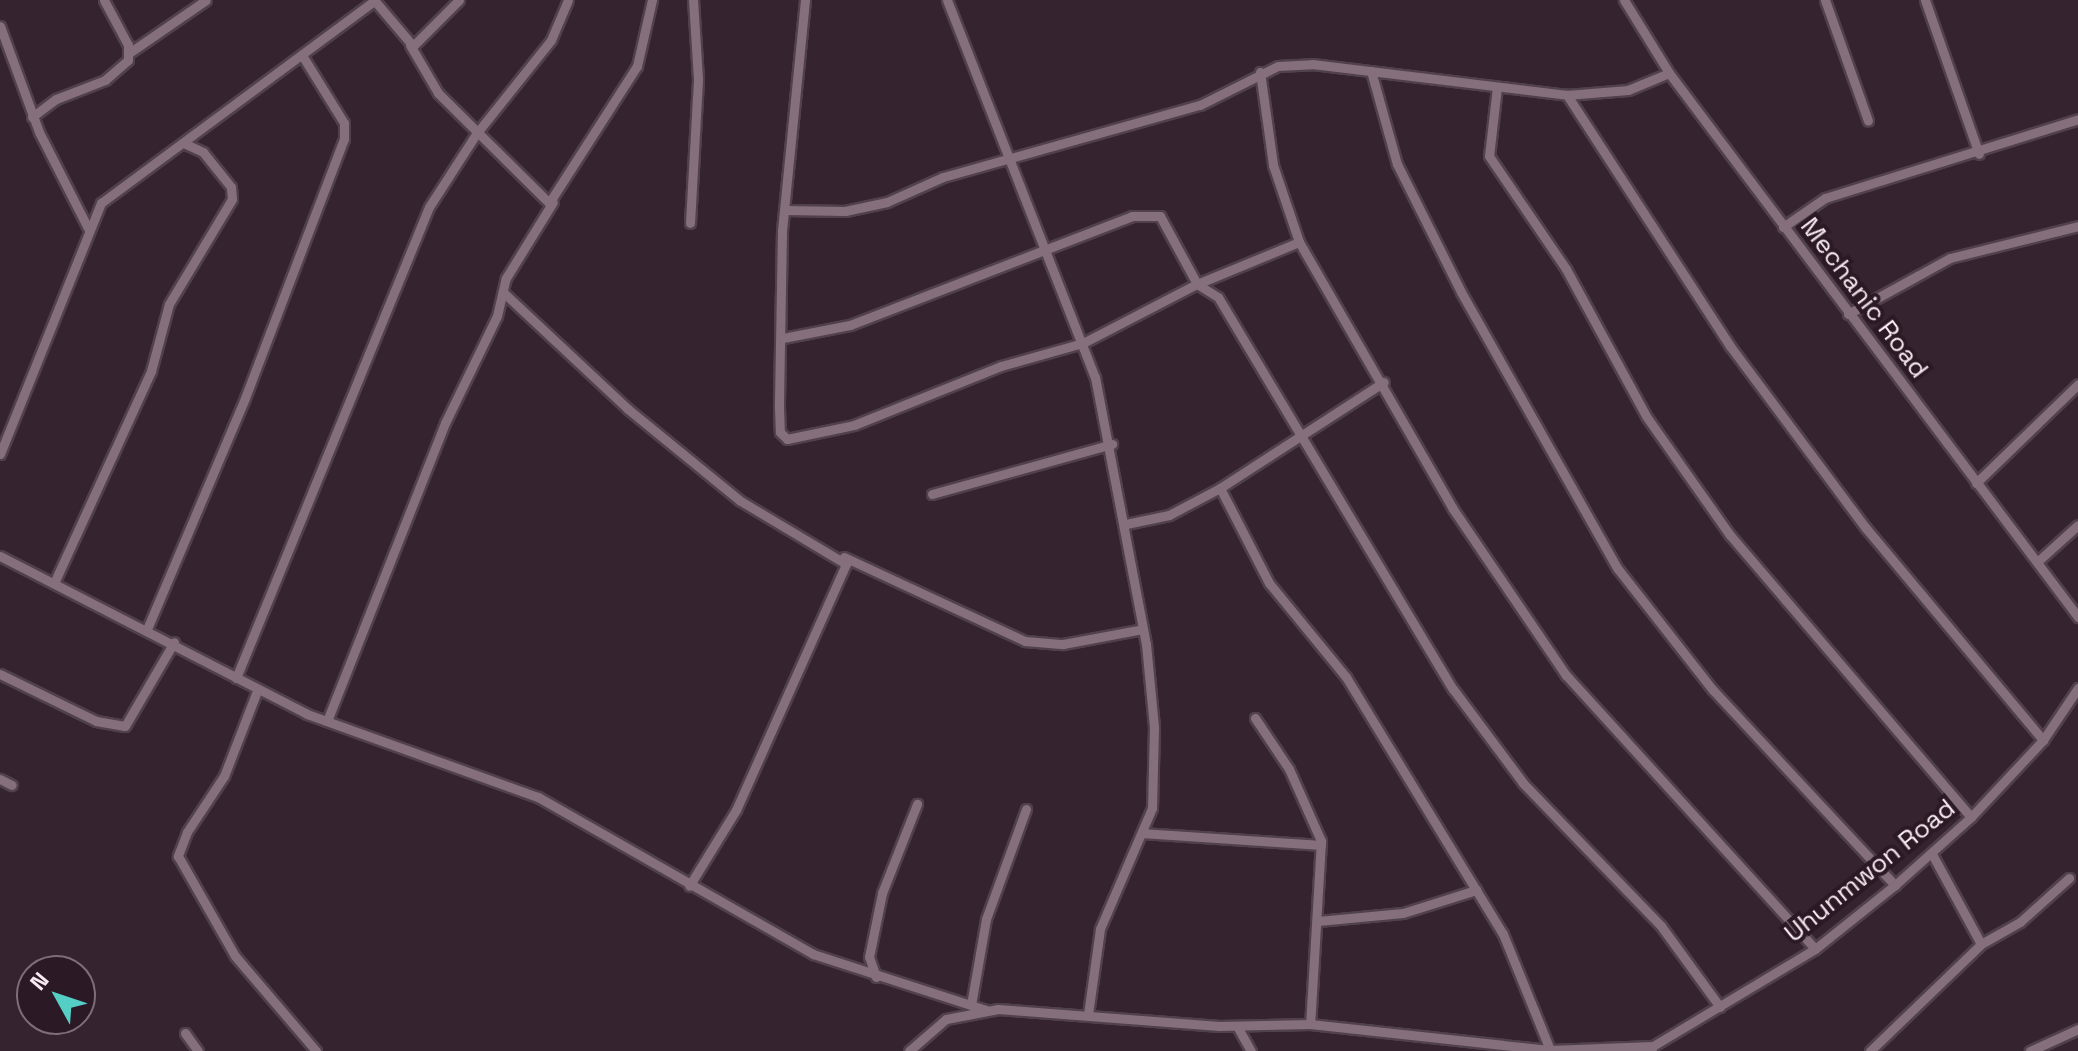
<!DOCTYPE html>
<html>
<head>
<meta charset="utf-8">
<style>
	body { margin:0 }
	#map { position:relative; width:2078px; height:1051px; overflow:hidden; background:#35232f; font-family:"Space Grotesk",sans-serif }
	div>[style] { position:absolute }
	.roads { filter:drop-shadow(2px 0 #51414c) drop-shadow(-2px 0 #51414c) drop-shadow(0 2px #51414c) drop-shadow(0 -2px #51414c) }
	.minor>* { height:9px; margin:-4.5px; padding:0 4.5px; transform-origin:4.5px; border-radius:4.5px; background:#856f7d }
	span { translate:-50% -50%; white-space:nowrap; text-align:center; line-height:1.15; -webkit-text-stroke:8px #2b1a25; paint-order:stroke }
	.street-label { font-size:26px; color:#f7eaf2 }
	.north { position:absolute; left:16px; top:955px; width:80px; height:80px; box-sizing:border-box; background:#2b1a25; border:2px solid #7d6d77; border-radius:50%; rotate:310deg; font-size:22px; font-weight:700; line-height:32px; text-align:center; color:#f7eaf2 }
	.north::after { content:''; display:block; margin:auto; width:28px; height:36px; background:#55cec6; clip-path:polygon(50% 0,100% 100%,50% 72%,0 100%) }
</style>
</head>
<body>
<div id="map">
	<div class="roads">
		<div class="minor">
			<i style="left:374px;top:0;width:60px;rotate:49.7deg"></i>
			<i style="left:413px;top:46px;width:65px;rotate:-45deg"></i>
			<i style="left:805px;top:0;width:231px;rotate:95.7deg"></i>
			<i style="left:782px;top:230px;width:177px;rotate:91deg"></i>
			<i style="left:779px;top:407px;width:25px;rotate:88deg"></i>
			<i style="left:780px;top:432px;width:10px;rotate:45deg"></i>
			<i style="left:787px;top:439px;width:68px;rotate:-11.8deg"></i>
			<i style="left:854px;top:425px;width:158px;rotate:-21.9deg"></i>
			<i style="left:1001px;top:366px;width:85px;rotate:-15.7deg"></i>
			<i style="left:1083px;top:343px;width:128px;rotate:-27.4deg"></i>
			<i style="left:1197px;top:284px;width:110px;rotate:-22.4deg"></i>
			<i style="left:947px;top:0;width:405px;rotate:68.6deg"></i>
			<i style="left:1095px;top:377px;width:272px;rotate:79.2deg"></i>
			<i style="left:1146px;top:644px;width:83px;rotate:84.5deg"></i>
			<i style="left:1154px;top:727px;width:81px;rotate:91.4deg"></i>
			<i style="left:1152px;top:808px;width:132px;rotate:113.3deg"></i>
			<i style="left:1100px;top:929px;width:86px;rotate:98deg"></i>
			<i style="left:1624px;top:0;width:86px;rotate:58.3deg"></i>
			<i style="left:1669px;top:73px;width:681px;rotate:53.06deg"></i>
			<i style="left:1825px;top:0;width:128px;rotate:70.4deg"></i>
			<i style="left:1925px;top:0;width:163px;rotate:70.7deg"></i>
			<i style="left:0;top:26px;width:113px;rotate:69.8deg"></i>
			<i style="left:39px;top:132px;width:108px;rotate:63deg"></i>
			<i style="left:410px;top:45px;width:56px;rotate:59.7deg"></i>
			<i style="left:438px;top:93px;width:156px;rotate:44.7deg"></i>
			<i style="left:549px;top:203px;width:163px;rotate:-57.3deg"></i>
			<i style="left:637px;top:66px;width:68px;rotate:-77.2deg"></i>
			<i style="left:129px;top:53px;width:93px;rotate:-34.5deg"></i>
			<i style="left:1371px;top:71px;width:97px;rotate:74.4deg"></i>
			<i style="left:1397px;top:164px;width:143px;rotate:63.4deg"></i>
			<i style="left:1461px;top:292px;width:318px;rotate:60.5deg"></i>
			<i style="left:1618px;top:569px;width:154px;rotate:51.9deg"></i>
			<i style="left:1713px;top:690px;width:267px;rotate:47deg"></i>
			<i style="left:1260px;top:72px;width:94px;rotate:82deg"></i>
			<i style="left:1273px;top:165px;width:81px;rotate:71.3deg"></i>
			<i style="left:1299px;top:242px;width:308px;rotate:60deg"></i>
			<i style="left:1453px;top:509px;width:201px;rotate:55.8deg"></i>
			<i style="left:1566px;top:675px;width:370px;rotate:47.7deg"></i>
			<i style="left:1497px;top:87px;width:69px;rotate:96.6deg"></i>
			<i style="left:1489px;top:156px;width:137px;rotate:55.7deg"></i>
			<i style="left:1566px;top:269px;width:167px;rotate:61.4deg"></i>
			<i style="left:1646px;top:416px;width:146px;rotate:54.8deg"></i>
			<i style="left:1730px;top:535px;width:371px;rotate:49.5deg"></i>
			<i style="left:1567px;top:95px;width:299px;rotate:57deg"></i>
			<i style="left:1730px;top:346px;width:226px;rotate:53.3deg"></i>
			<i style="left:1865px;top:527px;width:278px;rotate:50.1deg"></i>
			<i style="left:32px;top:117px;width:30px;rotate:-37deg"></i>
			<i style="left:56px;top:99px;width:53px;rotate:-21.2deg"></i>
			<i style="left:105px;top:80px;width:30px;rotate:-41deg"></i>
			<i style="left:128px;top:60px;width:15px;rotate:-90deg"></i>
			<i style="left:128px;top:45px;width:51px;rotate:-118.1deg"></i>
			<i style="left:785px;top:210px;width:60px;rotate:1deg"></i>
			<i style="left:845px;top:211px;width:43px;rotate:-12.1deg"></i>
			<i style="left:887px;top:202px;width:61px;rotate:-24.1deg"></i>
			<i style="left:943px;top:177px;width:267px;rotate:-15.7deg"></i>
			<i style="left:1200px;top:105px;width:87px;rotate:-26.6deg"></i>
			<i style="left:1278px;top:66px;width:34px;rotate:-3deg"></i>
			<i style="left:1312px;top:64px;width:257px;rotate:6.9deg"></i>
			<i style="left:1567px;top:95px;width:61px;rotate:-4.7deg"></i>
			<i style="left:1628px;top:90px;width:44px;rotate:-22.5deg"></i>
			<i style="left:690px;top:223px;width:144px;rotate:-86.8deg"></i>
			<i style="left:698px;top:79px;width:79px;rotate:-93.6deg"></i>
			<i style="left:1783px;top:227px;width:51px;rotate:-34.6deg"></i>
			<i style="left:1825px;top:198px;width:265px;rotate:-17.3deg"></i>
			<i style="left:503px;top:292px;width:171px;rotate:43.1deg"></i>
			<i style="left:628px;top:409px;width:144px;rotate:39.3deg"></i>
			<i style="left:739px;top:500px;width:125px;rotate:30.9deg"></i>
			<i style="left:846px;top:564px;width:269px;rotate:114.1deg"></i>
			<i style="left:736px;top:810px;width:89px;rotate:121.7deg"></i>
			<i style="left:1848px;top:314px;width:116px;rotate:-28.8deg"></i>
			<i style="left:1950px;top:258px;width:132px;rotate:-14deg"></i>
			<i style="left:783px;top:338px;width:68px;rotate:-11deg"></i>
			<i style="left:850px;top:325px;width:302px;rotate:-21.1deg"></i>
			<i style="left:1132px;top:216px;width:28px"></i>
			<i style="left:1160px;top:216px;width:77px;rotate:61.4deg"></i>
			<i style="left:1197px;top:284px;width:25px;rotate:32deg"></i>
			<i style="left:1218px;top:297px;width:457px;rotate:59.1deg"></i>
			<i style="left:1453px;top:689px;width:117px;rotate:53.3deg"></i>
			<i style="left:1523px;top:783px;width:199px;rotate:46deg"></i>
			<i style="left:1661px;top:926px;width:100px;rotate:53.9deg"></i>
			<i style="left:0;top:454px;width:271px;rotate:-68.1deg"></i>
			<i style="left:101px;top:203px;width:341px;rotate:-36.5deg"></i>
			<i style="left:1976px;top:483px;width:142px;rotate:-44.1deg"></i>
			<i style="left:1220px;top:488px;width:107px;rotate:62.7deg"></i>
			<i style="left:1269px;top:583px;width:122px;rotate:50.7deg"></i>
			<i style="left:1346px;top:677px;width:301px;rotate:58.6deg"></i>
			<i style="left:1503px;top:934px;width:125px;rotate:67.9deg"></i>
			<i style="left:932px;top:494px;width:187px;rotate:-15.5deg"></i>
			<i style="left:1126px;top:524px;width:44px;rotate:-11.8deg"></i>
			<i style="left:1169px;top:515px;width:58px;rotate:-27.9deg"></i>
			<i style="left:1220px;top:488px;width:195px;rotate:-32.9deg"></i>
			<i style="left:0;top:556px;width:345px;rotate:27.2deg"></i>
			<i style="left:307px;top:714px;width:245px;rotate:19.8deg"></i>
			<i style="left:538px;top:797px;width:317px;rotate:29.7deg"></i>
			<i style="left:813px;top:954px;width:182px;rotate:17.9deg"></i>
			<i style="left:844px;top:557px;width:200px;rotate:24.9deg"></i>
			<i style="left:1025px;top:641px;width:38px;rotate:5deg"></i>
			<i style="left:1063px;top:644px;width:81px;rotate:-10.6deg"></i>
			<i style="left:2037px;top:562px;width:55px;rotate:-42.1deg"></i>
			<i style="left:54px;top:583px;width:233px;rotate:-65.4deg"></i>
			<i style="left:151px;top:371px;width:69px;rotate:-75deg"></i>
			<i style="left:169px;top:304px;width:122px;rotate:-59deg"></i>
			<i style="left:232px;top:199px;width:12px;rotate:-95deg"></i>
			<i style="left:231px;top:187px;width:45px;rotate:-128.7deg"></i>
			<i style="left:203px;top:152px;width:21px;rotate:-155deg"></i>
			<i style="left:147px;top:629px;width:251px;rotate:-67deg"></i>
			<i style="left:245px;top:398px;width:277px;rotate:-69.1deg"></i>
			<i style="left:344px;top:139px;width:16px;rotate:-90deg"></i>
			<i style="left:344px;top:123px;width:78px;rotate:-121.8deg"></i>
			<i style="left:0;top:674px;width:107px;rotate:26.1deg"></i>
			<i style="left:96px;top:721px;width:29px;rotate:10deg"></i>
			<i style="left:125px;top:726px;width:97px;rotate:-59.7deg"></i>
			<i style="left:236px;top:678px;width:509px;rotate:-67.72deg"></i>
			<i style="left:429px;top:207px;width:87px;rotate:-57.2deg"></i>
			<i style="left:476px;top:134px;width:120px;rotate:-51.4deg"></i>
			<i style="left:551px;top:40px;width:43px;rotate:-67deg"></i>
			<i style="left:257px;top:691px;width:91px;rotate:111.2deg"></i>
			<i style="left:224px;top:776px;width:67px;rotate:123.5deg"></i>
			<i style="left:187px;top:832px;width:26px;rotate:111deg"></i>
			<i style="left:178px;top:856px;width:115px;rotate:60.3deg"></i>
			<i style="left:235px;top:956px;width:125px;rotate:49.5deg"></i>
			<i style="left:1255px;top:718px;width:61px;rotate:56.3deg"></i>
			<i style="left:1289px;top:769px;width:79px;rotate:66deg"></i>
			<i style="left:1321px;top:841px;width:183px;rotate:93.4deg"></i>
			<i style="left:327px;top:721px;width:321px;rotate:-68.4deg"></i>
			<i style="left:445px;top:423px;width:119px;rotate:-64.1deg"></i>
			<i style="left:497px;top:316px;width:39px;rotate:-77deg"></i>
			<i style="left:506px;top:278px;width:89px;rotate:-58.3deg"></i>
			<i style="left:0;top:779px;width:13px;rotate:27deg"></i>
			<i style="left:1142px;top:833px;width:179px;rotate:3.8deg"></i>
			<i style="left:1318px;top:921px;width:85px;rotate:-5.4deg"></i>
			<i style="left:1403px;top:913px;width:77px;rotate:-17.5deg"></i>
			<i style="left:1981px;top:944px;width:45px;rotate:-29.4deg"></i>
			<i style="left:2020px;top:922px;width:66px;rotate:-41.9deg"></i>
			<i style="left:876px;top:977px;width:21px;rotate:-109deg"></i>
			<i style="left:869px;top:957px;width:65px;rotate:-78.5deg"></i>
			<i style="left:882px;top:893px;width:96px;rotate:-68.5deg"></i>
			<i style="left:971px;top:1005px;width:87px;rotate:-80.1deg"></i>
			<i style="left:986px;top:919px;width:117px;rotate:-70deg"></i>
			<i style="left:1237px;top:1026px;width:29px;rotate:61deg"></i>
			<i style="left:185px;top:1033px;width:22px;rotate:54deg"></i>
			<i style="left:1653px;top:1046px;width:189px;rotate:-30.9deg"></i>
			<i style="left:1815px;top:949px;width:102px;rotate:-38.7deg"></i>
			<i style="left:1895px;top:885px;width:102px;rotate:-41.8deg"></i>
			<i style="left:1971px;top:817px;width:105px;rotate:-46.9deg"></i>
			<i style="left:2043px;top:740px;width:63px;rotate:-56.1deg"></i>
			<i style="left:909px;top:1051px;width:49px;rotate:-40.9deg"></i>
			<i style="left:946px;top:1019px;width:53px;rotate:-10.9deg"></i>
			<i style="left:998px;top:1009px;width:222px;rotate:4.4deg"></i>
			<i style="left:1219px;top:1026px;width:91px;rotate:-1.3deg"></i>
			<i style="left:1310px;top:1024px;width:241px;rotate:6.2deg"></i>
			<i style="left:1550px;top:1050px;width:103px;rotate:-2.2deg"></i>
			<i style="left:1653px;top:1046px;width:5px;rotate:112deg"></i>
			<i style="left:1870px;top:1051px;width:154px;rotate:-43.9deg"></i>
			<i style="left:1981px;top:944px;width:102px;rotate:-118.6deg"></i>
			<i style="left:2030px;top:1051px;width:53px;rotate:-24.6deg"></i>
		</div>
	</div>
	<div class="street-label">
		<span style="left:1864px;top:298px;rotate:53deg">Mechanic Road</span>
		<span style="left:1870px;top:871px;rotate:-39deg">Uhunmwon Road</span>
	</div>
	<div class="north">N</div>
</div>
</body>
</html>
